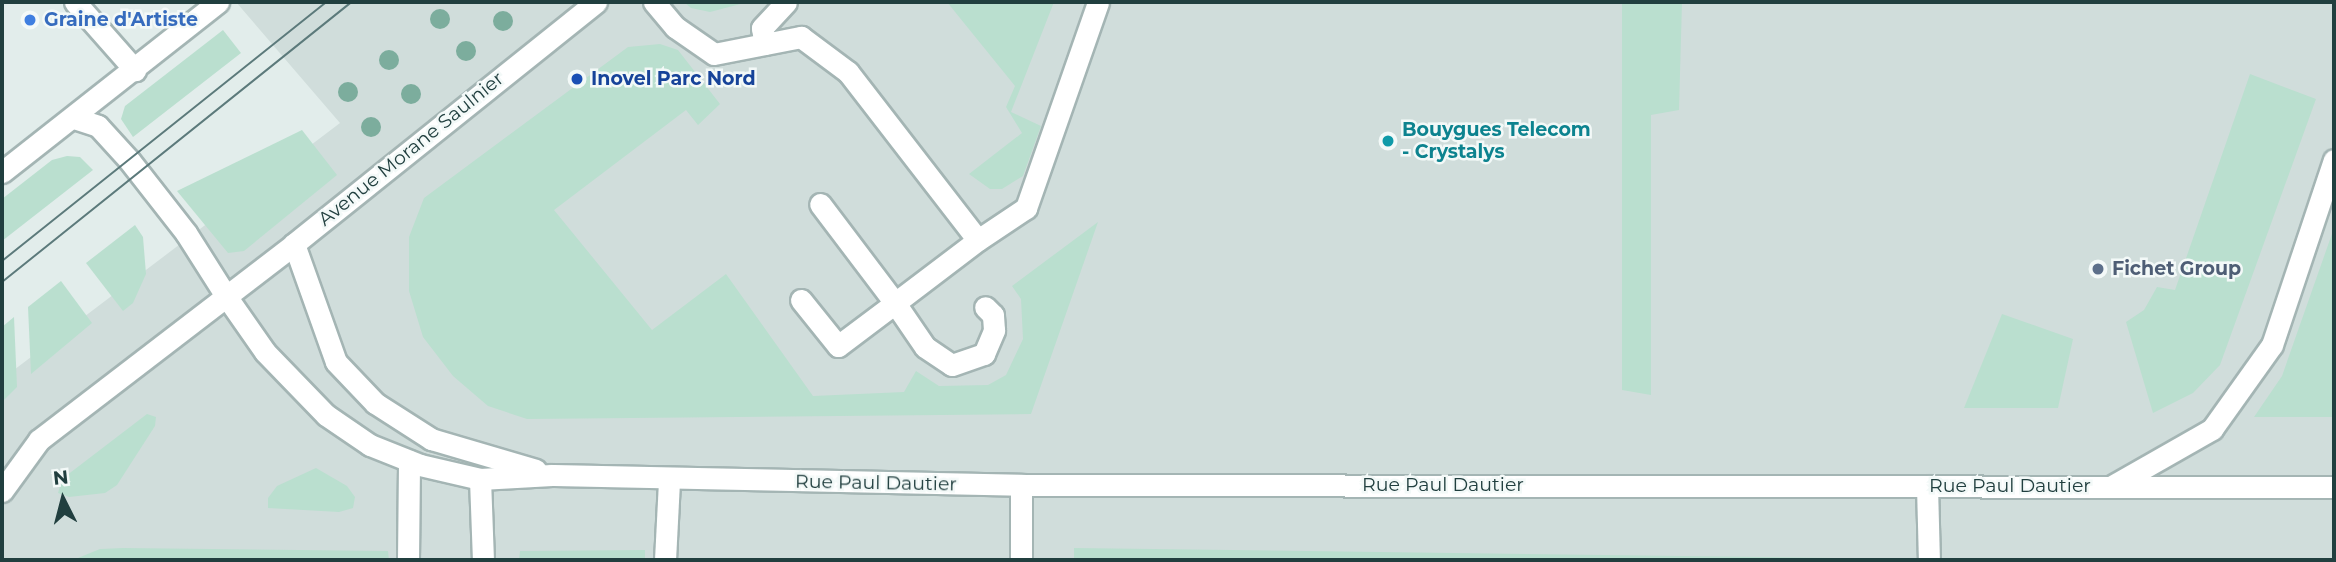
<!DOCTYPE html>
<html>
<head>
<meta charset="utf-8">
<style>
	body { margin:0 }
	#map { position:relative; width:2336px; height:562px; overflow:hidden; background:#e2edeb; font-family:Montserrat,sans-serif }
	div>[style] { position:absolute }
	.built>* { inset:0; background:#d0dddb }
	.green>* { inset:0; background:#badfcf }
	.roads { filter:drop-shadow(2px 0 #a4b5b4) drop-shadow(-2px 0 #a4b5b4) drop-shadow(0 2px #a4b5b4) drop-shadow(0 -2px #a4b5b4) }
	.service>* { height:21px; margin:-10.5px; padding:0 10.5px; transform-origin:10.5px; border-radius:10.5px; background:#fff }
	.minor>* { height:21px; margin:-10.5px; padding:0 10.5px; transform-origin:10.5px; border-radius:10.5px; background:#fff }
	.secondary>* { height:21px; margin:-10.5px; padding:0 10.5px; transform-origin:10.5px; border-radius:10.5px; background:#fff }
	.tram>* { height:2px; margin:-1px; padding:0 1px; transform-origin:1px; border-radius:1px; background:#5c7a7b }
	.trees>* { width:20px; height:20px; margin:-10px; border-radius:50%; background:#7cad9d }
	.dots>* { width:19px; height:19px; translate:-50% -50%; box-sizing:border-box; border:4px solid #f3f9f8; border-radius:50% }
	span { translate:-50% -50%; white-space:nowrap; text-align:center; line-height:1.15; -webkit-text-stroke:5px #f3f9f8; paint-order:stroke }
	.shop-label { font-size:19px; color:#366cbe; font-weight:700 }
	.left { translate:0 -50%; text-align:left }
	.transit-label { font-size:19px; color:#164399; font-weight:700 }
	.culture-label { font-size:19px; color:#0d838f; font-weight:700 }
	.street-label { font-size:19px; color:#213f3f }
	.service-label { font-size:19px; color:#4e5e75; font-weight:700 }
	.frame { position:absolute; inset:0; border:4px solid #213f3f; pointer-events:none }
	.north { position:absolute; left:28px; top:464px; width:70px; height:70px; -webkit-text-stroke:5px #f3f9f8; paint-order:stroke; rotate:354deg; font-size:19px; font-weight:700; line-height:28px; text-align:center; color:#213f3f }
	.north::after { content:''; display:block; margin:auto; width:24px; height:32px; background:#213f3f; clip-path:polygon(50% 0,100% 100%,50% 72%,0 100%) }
</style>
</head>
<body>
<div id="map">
	<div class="built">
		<i style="clip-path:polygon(236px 2px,2334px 2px,2334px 560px,2px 560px,2px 379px,340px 123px)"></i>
	</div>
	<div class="green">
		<i style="clip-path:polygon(684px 2px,748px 2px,710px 12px,691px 8px)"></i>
		<i style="clip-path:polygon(947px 2px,1054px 2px,1011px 112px,1041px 126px,1023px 176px,1002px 189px,990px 189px,969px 174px,1022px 133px,1006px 107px,1015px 86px)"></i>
		<i style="clip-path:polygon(1622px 2px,1682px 2px,1679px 110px,1651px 115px,1651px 395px,1622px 390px)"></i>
		<i style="clip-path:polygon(223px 30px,241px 53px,133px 137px,121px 119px,125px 106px)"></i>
		<i style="clip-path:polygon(660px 44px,678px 50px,720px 104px,698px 125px,686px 110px,554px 210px,652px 330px,726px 274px,813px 396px,904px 392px,916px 371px,939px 386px,988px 385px,1006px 375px,1023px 339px,1021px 299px,1012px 286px,1098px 222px,1031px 414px,527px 419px,488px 406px,453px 376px,423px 337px,409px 291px,409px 237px,424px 198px,628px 47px)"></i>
		<i style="clip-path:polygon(2250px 74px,2316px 99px,2220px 365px,2193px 393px,2153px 413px,2126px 322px,2144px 310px,2157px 287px,2175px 290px)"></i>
		<i style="clip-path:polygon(302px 130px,337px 175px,244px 251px,228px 253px,177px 191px)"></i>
		<i style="clip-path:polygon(67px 156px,80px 157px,93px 170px,2px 241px,2px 199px,52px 160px)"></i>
		<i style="clip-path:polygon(135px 225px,143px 237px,146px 274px,133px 303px,123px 311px,86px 263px)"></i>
		<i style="clip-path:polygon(2334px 228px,2334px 417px,2254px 417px,2282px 376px)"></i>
		<i style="clip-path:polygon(61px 281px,92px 323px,31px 374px,28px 307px)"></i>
		<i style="clip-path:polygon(2002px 314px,2073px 339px,2058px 408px,1964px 408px)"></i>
		<i style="clip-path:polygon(14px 317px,17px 387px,2px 402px,2px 327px)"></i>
		<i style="clip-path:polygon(147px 414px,156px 417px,155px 426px,117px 485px,105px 493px,69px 497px,58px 493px,62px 479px)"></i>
		<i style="clip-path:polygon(316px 468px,347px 486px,355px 497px,353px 508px,339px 512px,268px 508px,268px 498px,277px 486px)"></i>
		<i style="clip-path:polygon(123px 548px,388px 551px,389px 560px,73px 560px,100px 549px)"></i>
		<i style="clip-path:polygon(1074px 548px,1913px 559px,1913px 560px,1074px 560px)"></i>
		<i style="clip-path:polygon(645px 550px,645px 560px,519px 560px,520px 551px)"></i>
	</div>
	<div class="roads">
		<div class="service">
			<i style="left:654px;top:2px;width:33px;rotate:50deg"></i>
			<i style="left:675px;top:27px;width:47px;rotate:34.7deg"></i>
			<i style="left:714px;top:54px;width:89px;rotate:-11.1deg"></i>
			<i style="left:801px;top:37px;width:59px;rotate:36.7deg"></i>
			<i style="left:848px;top:72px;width:212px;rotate:52.3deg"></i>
			<i style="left:978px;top:240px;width:104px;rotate:142.8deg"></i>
			<i style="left:895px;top:303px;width:124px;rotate:-127.1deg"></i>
			<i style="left:765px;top:44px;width:16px;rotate:-101deg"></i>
			<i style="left:762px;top:28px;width:35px;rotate:-47deg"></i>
			<i style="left:978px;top:240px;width:58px;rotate:-33.7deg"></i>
			<i style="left:1026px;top:208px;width:218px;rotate:-70.7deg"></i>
			<i style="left:801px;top:300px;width:59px;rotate:51.2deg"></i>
			<i style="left:838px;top:346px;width:71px;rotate:-37deg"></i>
			<i style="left:895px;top:303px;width:53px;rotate:55.7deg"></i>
			<i style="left:925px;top:347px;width:32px;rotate:34deg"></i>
			<i style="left:952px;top:365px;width:34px;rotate:-19deg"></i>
			<i style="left:984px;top:354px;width:26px;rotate:-67deg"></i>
			<i style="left:994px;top:330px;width:15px;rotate:-94deg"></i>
			<i style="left:993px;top:315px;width:11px;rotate:-135deg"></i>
			<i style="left:480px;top:479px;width:81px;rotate:87.9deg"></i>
			<i style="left:1927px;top:486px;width:74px;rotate:88.5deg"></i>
			<i style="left:408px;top:560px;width:99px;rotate:-89.4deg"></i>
			<i style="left:665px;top:560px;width:80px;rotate:-87.1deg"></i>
			<i style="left:1021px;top:560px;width:75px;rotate:-90deg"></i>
		</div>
		<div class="minor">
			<i style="left:75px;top:2px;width:91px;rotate:48.6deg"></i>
			<i style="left:294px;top:244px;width:125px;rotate:70.4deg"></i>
			<i style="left:336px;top:362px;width:57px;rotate:46.4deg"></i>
			<i style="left:375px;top:403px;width:67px;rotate:32.7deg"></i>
			<i style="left:431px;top:439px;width:109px;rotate:16.4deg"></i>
			<i style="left:226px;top:296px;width:68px;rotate:55.1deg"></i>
			<i style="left:265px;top:352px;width:88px;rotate:45.9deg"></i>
			<i style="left:326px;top:415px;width:53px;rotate:34.3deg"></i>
			<i style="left:370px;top:445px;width:54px;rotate:21.8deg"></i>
			<i style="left:420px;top:465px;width:62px;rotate:13.1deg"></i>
			<i style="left:480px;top:479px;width:72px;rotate:-3.2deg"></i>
			<i style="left:552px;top:475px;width:469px;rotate:1.2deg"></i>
			<i style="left:1021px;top:485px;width:1313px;rotate:0.09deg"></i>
			<i style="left:2114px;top:485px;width:113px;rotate:-29.7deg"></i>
			<i style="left:2212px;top:429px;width:103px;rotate:-54.5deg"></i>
			<i style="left:2272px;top:345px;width:195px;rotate:-71.5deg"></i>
		</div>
		<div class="secondary">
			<i style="left:74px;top:118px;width:25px;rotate:18deg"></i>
			<i style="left:98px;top:126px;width:46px;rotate:47.6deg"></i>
			<i style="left:129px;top:160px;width:93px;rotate:52deg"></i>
			<i style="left:186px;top:233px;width:75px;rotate:57.6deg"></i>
			<i style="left:2px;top:172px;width:275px;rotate:-38.2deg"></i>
			<i style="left:2px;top:491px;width:63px;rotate:-54deg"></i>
			<i style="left:39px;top:440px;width:322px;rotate:-37.5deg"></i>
			<i style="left:294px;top:244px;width:387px;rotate:-38.7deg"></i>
		</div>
	</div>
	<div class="tram">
		<i style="left:2px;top:261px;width:415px;rotate:-38.6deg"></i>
		<i style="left:2px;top:282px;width:448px;rotate:-38.7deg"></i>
	</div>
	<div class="trees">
		<i style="left:440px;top:19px"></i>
		<i style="left:503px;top:21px"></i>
		<i style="left:466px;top:51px"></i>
		<i style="left:389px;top:60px"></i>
		<i style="left:348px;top:92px"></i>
		<i style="left:411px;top:94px"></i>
		<i style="left:371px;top:127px"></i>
	</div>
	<div class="dots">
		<i style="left:30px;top:20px;background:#3f7fe0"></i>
		<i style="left:577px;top:79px;background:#1a4fb4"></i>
		<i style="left:1388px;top:141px;background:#0f9aa8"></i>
		<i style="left:2098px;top:269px;background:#5c6f8a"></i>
	</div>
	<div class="shop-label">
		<span class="left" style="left:44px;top:20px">Graine d'Artiste</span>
	</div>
	<div class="transit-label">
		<span class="left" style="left:591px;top:79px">Inovel Parc Nord</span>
	</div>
	<div class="culture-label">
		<span class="left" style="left:1402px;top:141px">Bouygues Telecom<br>- Crystalys</span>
	</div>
	<div class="street-label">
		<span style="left:411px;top:149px;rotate:-39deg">Avenue Morane Saulnier</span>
		<span style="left:876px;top:483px;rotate:1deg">Rue Paul Dautier</span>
		<span style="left:1443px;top:485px">Rue Paul Dautier</span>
		<span style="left:2010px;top:486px">Rue Paul Dautier</span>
	</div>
	<div class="service-label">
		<span class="left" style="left:2112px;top:269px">Fichet Group</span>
	</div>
	<div class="frame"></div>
	<div class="north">N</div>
</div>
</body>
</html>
